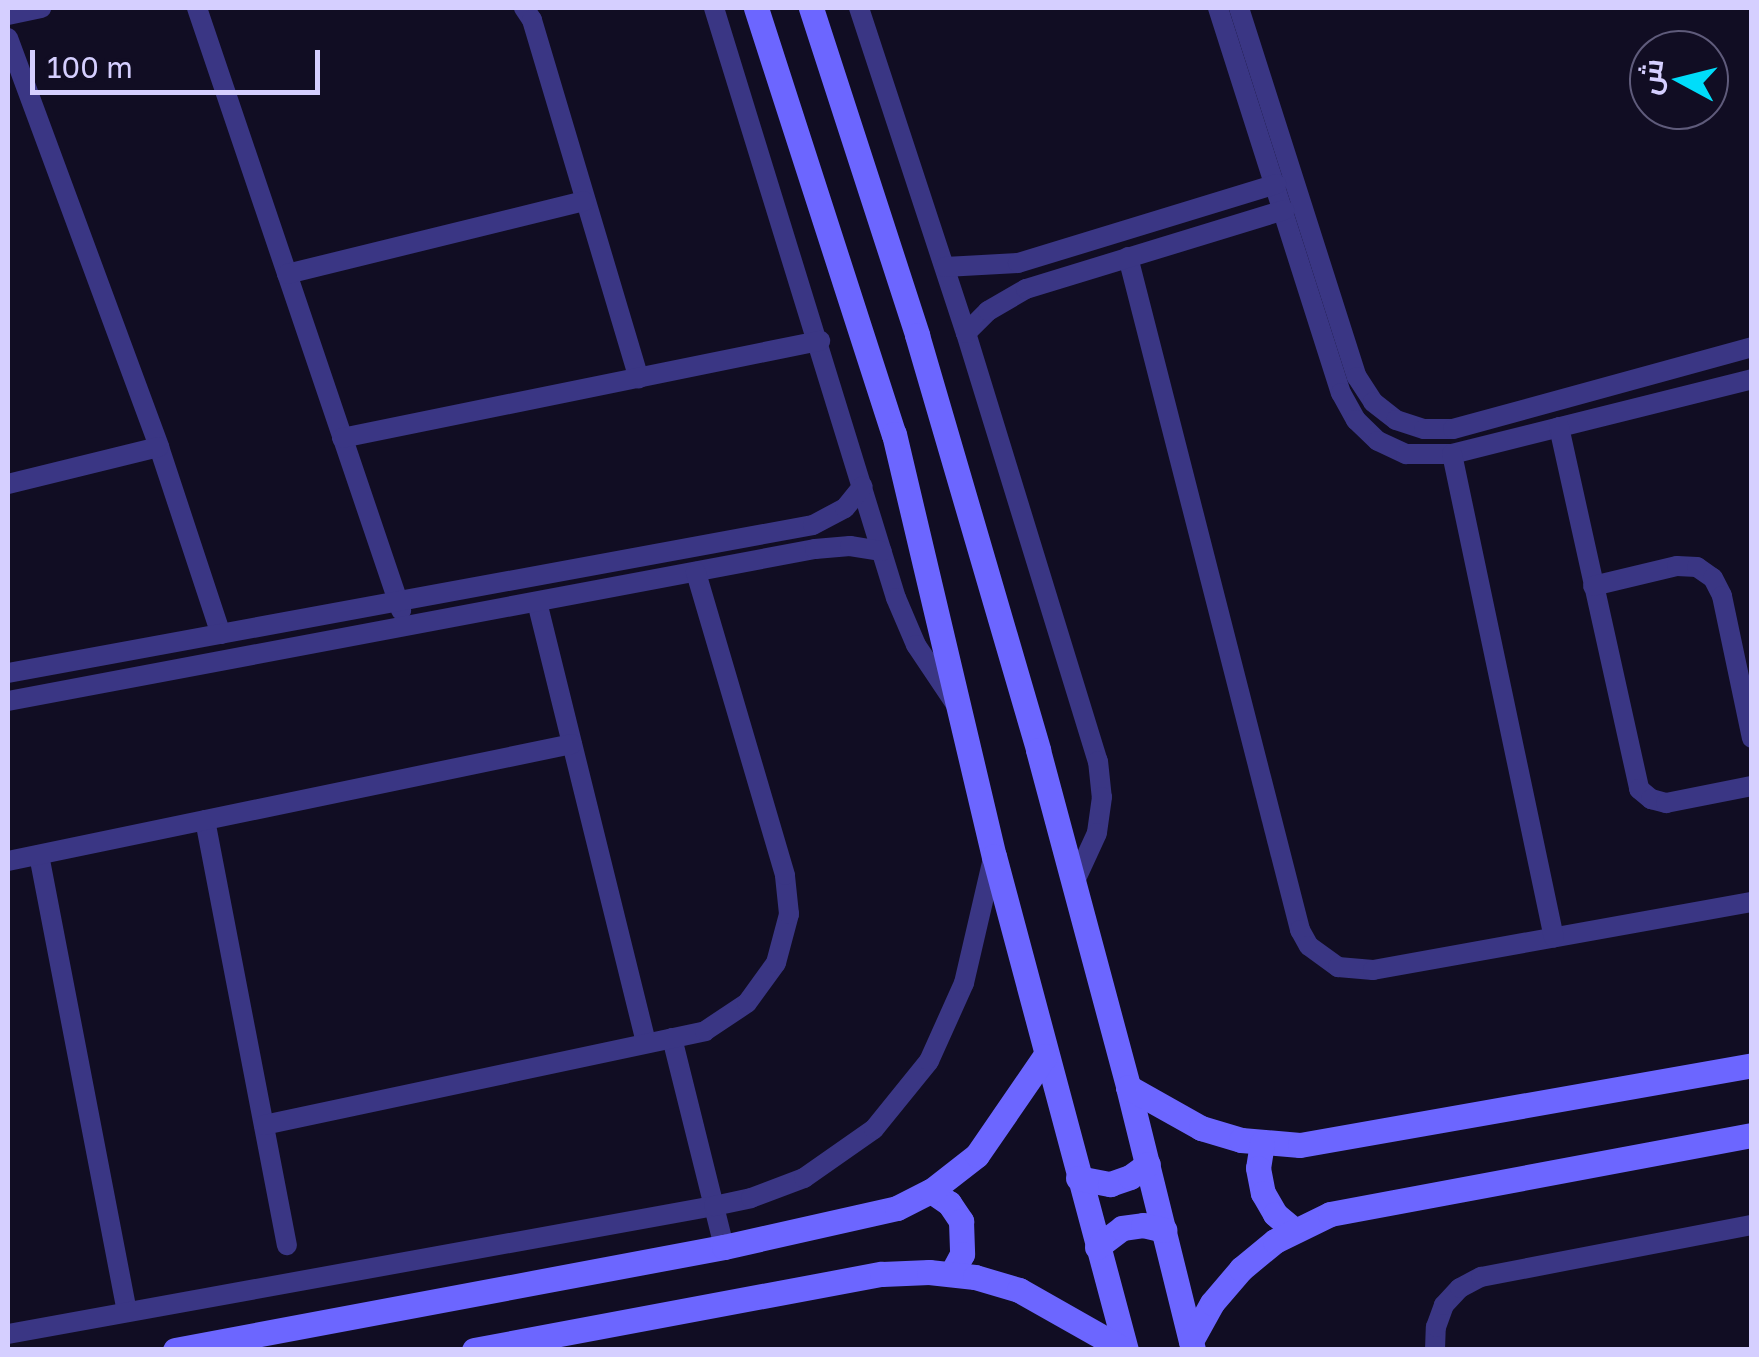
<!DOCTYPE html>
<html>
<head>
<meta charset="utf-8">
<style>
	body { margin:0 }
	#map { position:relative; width:1759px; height:1357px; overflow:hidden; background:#110d23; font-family:"Golos Text",Cairo,sans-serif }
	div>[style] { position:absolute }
	.street>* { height:20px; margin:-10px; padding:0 10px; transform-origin:10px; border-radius:10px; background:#3a3684 }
	.secondary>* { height:25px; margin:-12.5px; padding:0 12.5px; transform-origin:12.5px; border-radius:12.5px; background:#6c66ff }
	span { translate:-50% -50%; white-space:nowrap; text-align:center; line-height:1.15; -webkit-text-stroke:8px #110d23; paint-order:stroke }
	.frame { position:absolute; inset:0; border:10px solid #d5cfff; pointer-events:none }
	.north { position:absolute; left:1629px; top:30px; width:100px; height:100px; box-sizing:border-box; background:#110d23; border:2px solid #5f5b7b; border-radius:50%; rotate:277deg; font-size:28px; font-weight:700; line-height:40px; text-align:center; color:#d5cfff }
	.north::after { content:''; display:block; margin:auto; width:35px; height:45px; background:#00ddfa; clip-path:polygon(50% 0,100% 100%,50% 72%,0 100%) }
	.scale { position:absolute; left:30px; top:50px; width:290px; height:45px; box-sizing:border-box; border:5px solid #d5cfff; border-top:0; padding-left:12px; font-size:30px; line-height:35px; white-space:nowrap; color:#d5cfff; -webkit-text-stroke:8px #110d23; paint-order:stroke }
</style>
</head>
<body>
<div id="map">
	<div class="street">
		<i style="left:197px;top:8px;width:636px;rotate:71.28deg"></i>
		<i style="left:524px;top:8px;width:14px;rotate:56deg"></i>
		<i style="left:532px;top:20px;width:374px;rotate:73.4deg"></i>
		<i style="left:714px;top:8px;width:617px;rotate:72.86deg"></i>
		<i style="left:896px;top:598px;width:51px;rotate:66.9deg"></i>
		<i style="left:916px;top:645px;width:73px;rotate:56.1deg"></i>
		<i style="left:859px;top:8px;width:342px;rotate:71.8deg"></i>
		<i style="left:966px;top:333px;width:448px;rotate:72.9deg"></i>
		<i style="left:1098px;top:761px;width:36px;rotate:84deg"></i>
		<i style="left:1102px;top:797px;width:36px;rotate:98deg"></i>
		<i style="left:1097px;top:833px;width:55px;rotate:114.7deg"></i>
		<i style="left:1218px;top:8px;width:404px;rotate:72.3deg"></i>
		<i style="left:1341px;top:393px;width:31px;rotate:61deg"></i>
		<i style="left:1356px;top:420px;width:30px;rotate:44deg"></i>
		<i style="left:1378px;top:441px;width:31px;rotate:25deg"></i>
		<i style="left:1406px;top:454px;width:46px"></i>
		<i style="left:1452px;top:454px;width:309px;rotate:-14deg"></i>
		<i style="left:1239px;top:8px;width:387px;rotate:72.3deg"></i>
		<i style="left:1357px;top:377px;width:30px;rotate:57deg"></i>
		<i style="left:1373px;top:402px;width:29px;rotate:38deg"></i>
		<i style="left:1396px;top:420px;width:29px;rotate:18deg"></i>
		<i style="left:1424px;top:429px;width:29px"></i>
		<i style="left:1453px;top:429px;width:310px;rotate:-15.3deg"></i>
		<i style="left:8px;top:15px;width:34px;rotate:-12deg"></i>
		<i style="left:8px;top:38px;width:436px;rotate:69.7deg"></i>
		<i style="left:159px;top:447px;width:197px;rotate:71.7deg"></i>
		<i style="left:1128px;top:257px;width:695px;rotate:75.66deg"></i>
		<i style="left:1300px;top:930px;width:18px;rotate:61deg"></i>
		<i style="left:1309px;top:946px;width:36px;rotate:36deg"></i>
		<i style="left:1338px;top:967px;width:35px;rotate:5deg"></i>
		<i style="left:1373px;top:970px;width:385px;rotate:-10.2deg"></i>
		<i style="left:945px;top:267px;width:73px;rotate:-3.1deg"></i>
		<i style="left:1018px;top:263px;width:270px;rotate:-17deg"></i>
		<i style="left:287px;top:274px;width:306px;rotate:-13.8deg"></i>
		<i style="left:966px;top:333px;width:31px;rotate:-45deg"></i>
		<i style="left:988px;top:311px;width:44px;rotate:-30.1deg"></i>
		<i style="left:1026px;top:289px;width:270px;rotate:-17deg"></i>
		<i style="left:1559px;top:427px;width:371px;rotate:77.5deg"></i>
		<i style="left:1639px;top:789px;width:16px;rotate:40deg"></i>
		<i style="left:1651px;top:799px;width:16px;rotate:15deg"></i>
		<i style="left:1666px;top:803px;width:88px;rotate:-11.2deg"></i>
		<i style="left:342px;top:438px;width:488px;rotate:-11.5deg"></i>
		<i style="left:1452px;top:454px;width:494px;rotate:78.1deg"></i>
		<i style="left:8px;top:484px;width:155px;rotate:-13.8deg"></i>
		<i style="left:1593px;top:586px;width:86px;rotate:-13.4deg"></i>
		<i style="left:1677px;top:566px;width:20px;rotate:3deg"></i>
		<i style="left:1697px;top:567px;width:19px;rotate:35deg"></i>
		<i style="left:1713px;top:578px;width:20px;rotate:63deg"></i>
		<i style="left:1722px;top:596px;width:145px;rotate:78.1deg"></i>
		<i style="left:537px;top:602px;width:454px;rotate:76.1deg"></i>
		<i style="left:8px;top:673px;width:818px;rotate:-10.42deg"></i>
		<i style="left:813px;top:525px;width:36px;rotate:-28deg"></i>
		<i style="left:845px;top:508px;width:28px;rotate:-51deg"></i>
		<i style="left:8px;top:701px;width:821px;rotate:-10.67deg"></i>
		<i style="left:815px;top:549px;width:35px;rotate:-5deg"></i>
		<i style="left:850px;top:546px;width:32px;rotate:9deg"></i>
		<i style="left:205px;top:820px;width:433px;rotate:79.1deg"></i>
		<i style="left:39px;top:855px;width:465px;rotate:79.1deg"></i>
		<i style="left:8px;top:861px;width:576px;rotate:-11.72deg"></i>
		<i style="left:672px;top:1038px;width:215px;rotate:76deg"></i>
		<i style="left:264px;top:1125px;width:451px;rotate:-12deg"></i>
		<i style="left:705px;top:1031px;width:50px;rotate:-33.7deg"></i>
		<i style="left:747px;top:1003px;width:49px;rotate:-54.1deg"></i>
		<i style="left:776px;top:963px;width:51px;rotate:-75.1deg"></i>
		<i style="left:789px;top:914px;width:39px;rotate:-96deg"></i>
		<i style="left:785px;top:875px;width:316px;rotate:-106.4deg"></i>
		<i style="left:8px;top:1334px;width:718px;rotate:-10.28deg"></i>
		<i style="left:714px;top:1206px;width:38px;rotate:-12deg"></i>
		<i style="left:751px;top:1198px;width:57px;rotate:-20.7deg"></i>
		<i style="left:804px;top:1178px;width:85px;rotate:-35deg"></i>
		<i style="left:874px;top:1129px;width:87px;rotate:-51deg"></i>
		<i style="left:929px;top:1061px;width:85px;rotate:-65.8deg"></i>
		<i style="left:964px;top:983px;width:128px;rotate:-76.9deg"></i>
		<i style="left:1435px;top:1350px;width:23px;rotate:-88deg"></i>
		<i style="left:1436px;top:1327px;width:23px;rotate:-70deg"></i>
		<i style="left:1444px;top:1305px;width:23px;rotate:-47deg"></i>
		<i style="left:1460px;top:1288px;width:24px;rotate:-28deg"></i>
		<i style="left:1481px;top:1277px;width:276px;rotate:-10.9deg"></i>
	</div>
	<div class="secondary">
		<i style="left:756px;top:8px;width:448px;rotate:72.1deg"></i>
		<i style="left:894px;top:434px;width:434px;rotate:76.7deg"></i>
		<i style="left:994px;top:856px;width:511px;rotate:75.04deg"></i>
		<i style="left:811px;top:8px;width:344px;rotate:72deg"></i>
		<i style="left:917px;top:335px;width:432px;rotate:73.7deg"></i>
		<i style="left:1038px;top:750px;width:349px;rotate:75deg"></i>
		<i style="left:1128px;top:1087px;width:271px;rotate:76.1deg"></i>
		<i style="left:1128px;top:1087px;width:84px;rotate:29.3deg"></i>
		<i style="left:1201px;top:1128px;width:42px;rotate:16.7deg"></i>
		<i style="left:1241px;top:1140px;width:59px;rotate:4.8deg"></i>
		<i style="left:1300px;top:1145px;width:459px;rotate:-10deg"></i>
		<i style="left:1262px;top:1143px;width:25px;rotate:99deg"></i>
		<i style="left:1258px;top:1168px;width:25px;rotate:79deg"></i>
		<i style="left:1263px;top:1193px;width:24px;rotate:60deg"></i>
		<i style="left:1275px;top:1214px;width:25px;rotate:40deg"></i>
		<i style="left:1078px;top:1178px;width:33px;rotate:11deg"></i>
		<i style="left:1110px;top:1184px;width:21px;rotate:-19deg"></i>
		<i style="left:1130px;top:1177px;width:22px;rotate:-36deg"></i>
		<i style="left:931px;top:1191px;width:22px;rotate:34deg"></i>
		<i style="left:949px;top:1203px;width:22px;rotate:56deg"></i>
		<i style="left:961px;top:1221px;width:33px;rotate:88deg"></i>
		<i style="left:962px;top:1254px;width:21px;rotate:118deg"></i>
		<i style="left:1097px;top:1247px;width:31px;rotate:-37deg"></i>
		<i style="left:1122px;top:1228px;width:21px;rotate:-8deg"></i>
		<i style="left:1143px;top:1225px;width:22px;rotate:13deg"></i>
		<i style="left:1191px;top:1341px;width:43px;rotate:-61.1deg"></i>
		<i style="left:1212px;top:1303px;width:45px;rotate:-49.5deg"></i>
		<i style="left:1241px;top:1269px;width:44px;rotate:-39.5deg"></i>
		<i style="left:1275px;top:1241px;width:61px;rotate:-26.1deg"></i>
		<i style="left:1330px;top:1214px;width:429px;rotate:-10.6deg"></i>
		<i style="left:175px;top:1350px;width:559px;rotate:-10.63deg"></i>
		<i style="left:724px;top:1247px;width:177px;rotate:-12.7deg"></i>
		<i style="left:897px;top:1208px;width:38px;rotate:-27deg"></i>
		<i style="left:931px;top:1191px;width:58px;rotate:-38deg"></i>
		<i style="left:977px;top:1155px;width:120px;rotate:-55.5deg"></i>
		<i style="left:474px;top:1350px;width:415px;rotate:-10.6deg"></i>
		<i style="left:882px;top:1274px;width:47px;rotate:-2.4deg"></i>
		<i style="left:929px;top:1272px;width:46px;rotate:6.2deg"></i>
		<i style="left:975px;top:1277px;width:46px;rotate:16.5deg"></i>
		<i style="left:1019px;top:1290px;width:122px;rotate:29.5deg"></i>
	</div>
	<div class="frame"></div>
	<div class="north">ش</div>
	<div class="scale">100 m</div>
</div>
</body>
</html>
